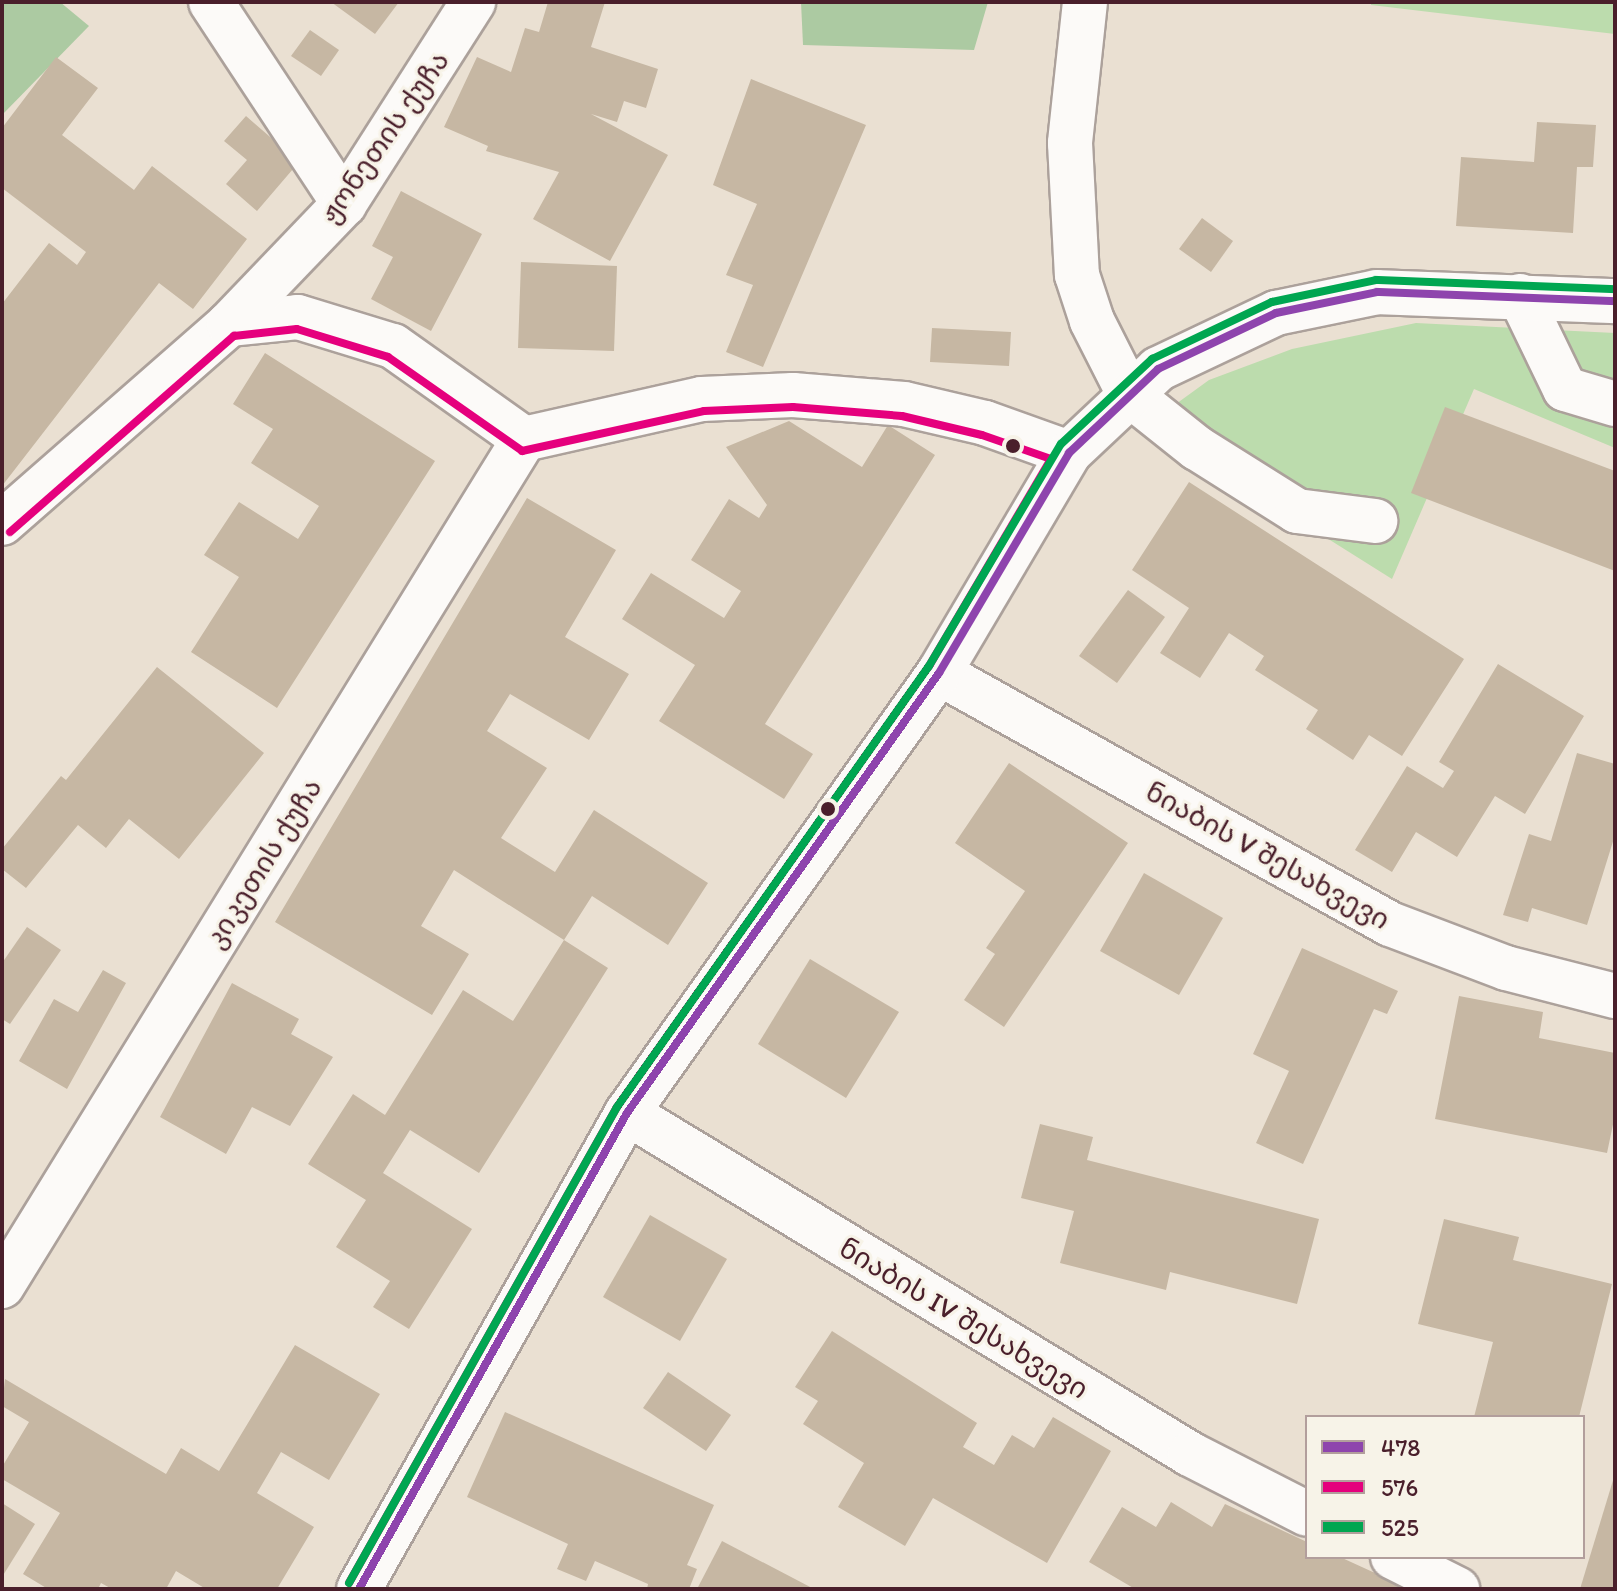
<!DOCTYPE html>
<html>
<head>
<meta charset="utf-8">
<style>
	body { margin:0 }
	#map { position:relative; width:1617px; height:1591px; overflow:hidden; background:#eae0d2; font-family:Itim,"Noto Sans Georgian",sans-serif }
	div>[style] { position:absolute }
	.green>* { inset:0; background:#bcdcad }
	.forest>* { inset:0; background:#accaa2 }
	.building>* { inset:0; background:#c6b7a3 }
	.roads { filter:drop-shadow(2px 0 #aca19b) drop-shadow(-2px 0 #aca19b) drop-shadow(0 2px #aca19b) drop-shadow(0 -2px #aca19b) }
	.minor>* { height:44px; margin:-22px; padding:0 22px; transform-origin:22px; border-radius:22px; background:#fcfaf8 }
	.bus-1>* { height:8px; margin:-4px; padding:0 4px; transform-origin:4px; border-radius:4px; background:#8e44ad }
	.bus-2>* { height:8px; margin:-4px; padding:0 4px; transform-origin:4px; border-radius:4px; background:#e5007d }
	.bus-3>* { height:8px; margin:-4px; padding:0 4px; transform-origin:4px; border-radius:4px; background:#00a651 }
	.dots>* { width:22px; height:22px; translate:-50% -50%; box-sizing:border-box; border:4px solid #f7f3e8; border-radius:50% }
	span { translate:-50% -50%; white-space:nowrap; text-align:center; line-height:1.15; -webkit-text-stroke:6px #f7f3e8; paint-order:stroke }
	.street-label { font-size:28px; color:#4a1f2b }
	.frame { position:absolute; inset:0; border:4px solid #4a1f2b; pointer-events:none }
	.legend { position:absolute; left:1305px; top:1415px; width:280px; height:144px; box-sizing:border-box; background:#f7f3e8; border:2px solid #b29e9c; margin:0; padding:10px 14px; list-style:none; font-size:24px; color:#4a1f2b }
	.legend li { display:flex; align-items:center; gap:16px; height:40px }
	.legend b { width:40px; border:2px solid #b29e9c }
</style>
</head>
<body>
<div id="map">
	<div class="green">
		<i style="clip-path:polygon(1371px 2px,1615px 2px,1615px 34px,1371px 5px)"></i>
		<i style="clip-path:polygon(1416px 323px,1615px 333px,1615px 448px,1474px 389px,1392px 579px,1147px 425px,1209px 380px,1292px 349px)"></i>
	</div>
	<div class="forest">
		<i style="clip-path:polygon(2px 2px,60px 2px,89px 26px,2px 115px)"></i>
		<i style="clip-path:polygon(801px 2px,988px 2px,974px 50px,803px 45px)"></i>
	</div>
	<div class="building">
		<i style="clip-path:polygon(331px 2px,399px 2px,375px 34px)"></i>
		<i style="clip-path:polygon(548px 2px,605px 2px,591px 47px,658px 69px,646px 108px,624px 101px,617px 122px,591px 114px,668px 155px,610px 261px,533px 219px,559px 172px,486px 151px,488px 146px,444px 127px,477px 57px,511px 72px,525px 28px,539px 32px)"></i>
		<i style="clip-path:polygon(310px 30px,339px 50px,321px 76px,291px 56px)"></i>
		<i style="clip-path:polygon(56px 57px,98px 88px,62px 135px,134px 190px,152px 166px,247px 239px,193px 309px,159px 283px,2px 486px,2px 304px,49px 243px,77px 265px,86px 252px,2px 188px,2px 128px)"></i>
		<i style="clip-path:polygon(751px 79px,866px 125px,763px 367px,726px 352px,753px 285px,726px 275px,757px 204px,713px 185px)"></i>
		<i style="clip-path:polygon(246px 116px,299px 162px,257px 211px,226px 184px,247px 160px,224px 141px)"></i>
		<i style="clip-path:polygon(1537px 122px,1596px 125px,1593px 167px,1577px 167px,1573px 233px,1456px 226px,1461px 157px,1534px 162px)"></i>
		<i style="clip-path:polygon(401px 191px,482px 234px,431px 331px,371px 299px,393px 257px,372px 246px)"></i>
		<i style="clip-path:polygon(1202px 218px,1233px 241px,1211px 272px,1179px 249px)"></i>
		<i style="clip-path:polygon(521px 262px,617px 266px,614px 351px,518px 348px)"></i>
		<i style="clip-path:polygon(932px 328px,1011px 332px,1009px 366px,930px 362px)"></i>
		<i style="clip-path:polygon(265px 353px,435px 461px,277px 708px,191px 652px,239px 577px,204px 555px,239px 502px,298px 539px,319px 506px,251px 463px,273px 429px,233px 404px)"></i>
		<i style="clip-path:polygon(1445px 407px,1615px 471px,1615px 571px,1411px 493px)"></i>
		<i style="clip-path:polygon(789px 421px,862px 467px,888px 425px,935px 455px,765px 724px,813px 754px,784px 799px,659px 721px,695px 665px,622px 619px,651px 573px,724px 618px,741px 591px,691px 560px,729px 499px,759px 518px,767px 505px,726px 447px)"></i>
		<i style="clip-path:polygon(1189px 482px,1464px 659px,1402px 756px,1369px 735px,1353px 760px,1306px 729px,1318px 710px,1255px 670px,1264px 656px,1229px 633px,1200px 678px,1160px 653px,1189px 608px,1132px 570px)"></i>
		<i style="clip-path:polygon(527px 498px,616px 550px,565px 637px,629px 674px,589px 740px,510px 694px,487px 731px,547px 768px,501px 838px,555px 872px,594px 810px,708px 883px,668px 945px,592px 896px,564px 940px,454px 870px,421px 926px,469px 954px,432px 1015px,275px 922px)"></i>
		<i style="clip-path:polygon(1128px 590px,1165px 617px,1117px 683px,1079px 656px)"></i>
		<i style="clip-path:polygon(1498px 664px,1584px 716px,1525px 814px,1495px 796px,1457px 857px,1416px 832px,1392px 872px,1355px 850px,1407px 766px,1443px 788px,1454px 771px,1439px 762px)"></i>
		<i style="clip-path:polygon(157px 667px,264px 753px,179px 859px,129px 819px,106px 848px,78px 825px,26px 888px,2px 869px,2px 849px,61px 776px,66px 780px)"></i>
		<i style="clip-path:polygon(1577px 753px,1615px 764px,1615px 835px,1587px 925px,1532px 908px,1528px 922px,1503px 915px,1529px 834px,1551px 841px)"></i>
		<i style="clip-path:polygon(1009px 763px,1128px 843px,1004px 1027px,964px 1000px,995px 954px,986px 948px,1025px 891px,955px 843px)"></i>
		<i style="clip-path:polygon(1144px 873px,1223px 918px,1179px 995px,1100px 951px)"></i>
		<i style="clip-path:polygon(27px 927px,61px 950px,10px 1024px,2px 1019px,2px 963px)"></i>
		<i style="clip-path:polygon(564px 940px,608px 968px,479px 1173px,410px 1130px,383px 1173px,472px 1229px,409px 1329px,373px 1307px,390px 1281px,336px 1247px,366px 1200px,308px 1164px,353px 1094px,385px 1115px,463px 990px,513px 1021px)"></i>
		<i style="clip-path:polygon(1302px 948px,1398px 991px,1387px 1014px,1374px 1009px,1303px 1164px,1256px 1143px,1289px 1071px,1253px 1054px)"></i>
		<i style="clip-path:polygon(810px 959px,899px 1012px,846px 1098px,758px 1044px)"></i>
		<i style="clip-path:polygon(103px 970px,126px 983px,67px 1089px,19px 1061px,54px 999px,78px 1012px)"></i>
		<i style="clip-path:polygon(232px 983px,299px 1019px,291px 1034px,333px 1057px,290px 1126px,252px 1107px,226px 1154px,160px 1117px)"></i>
		<i style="clip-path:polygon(1459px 996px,1543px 1012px,1539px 1038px,1615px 1053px,1615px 1115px,1607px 1153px,1435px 1119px)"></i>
		<i style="clip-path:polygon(1040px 1124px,1093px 1137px,1087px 1160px,1319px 1219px,1297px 1304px,1170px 1272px,1166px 1290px,1060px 1263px,1074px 1211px,1021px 1198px)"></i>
		<i style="clip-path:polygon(650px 1215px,727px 1259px,680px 1341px,603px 1297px)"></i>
		<i style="clip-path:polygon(1444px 1219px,1519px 1237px,1513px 1260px,1612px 1284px,1579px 1417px,1474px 1417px,1493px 1342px,1418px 1324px)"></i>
		<i style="clip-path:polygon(832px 1331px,977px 1423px,963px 1447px,994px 1465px,1012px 1435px,1034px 1448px,1053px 1417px,1111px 1451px,1047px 1563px,933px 1498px,905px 1546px,838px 1507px,864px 1463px,803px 1424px,818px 1401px,795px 1387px)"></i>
		<i style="clip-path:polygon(295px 1345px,380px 1394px,329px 1480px,281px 1452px,257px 1493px,314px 1527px,277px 1589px,206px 1589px,176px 1571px,166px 1589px,112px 1589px,101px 1583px,98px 1589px,48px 1589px,23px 1574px,60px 1513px,2px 1479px,2px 1467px,29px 1422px,2px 1406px,5px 1379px,166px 1474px,181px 1448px,219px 1471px)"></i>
		<i style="clip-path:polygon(668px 1372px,731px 1415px,706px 1451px,643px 1408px)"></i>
		<i style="clip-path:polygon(505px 1412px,714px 1505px,687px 1565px,697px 1569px,689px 1589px,647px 1589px,648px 1584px,595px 1561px,586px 1581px,557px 1569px,568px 1544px,467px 1497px)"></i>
		<i style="clip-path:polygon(1614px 1477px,1615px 1589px,1580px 1589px)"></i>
		<i style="clip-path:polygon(1171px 1502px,1212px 1527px,1225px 1504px,1307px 1542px,1307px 1557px,1340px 1557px,1410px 1589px,1135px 1589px,1089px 1562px,1122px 1507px,1156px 1527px)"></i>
		<i style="clip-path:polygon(2px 1503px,35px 1524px,2px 1577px)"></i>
		<i style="clip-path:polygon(722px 1541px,814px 1589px,697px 1589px)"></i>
	</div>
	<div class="roads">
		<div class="minor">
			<i style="left:211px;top:2px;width:242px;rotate:56.6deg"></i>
			<i style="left:1085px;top:2px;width:142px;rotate:96.1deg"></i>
			<i style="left:1070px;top:143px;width:132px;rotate:87deg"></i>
			<i style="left:1077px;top:275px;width:48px;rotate:71.9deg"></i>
			<i style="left:1092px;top:321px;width:82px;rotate:63.1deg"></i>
			<i style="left:1129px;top:394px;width:87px;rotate:38.5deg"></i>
			<i style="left:1197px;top:448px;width:118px;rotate:32.2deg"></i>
			<i style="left:1297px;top:511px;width:79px;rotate:7.3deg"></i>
			<i style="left:1520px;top:296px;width:103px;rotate:64.2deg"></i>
			<i style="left:1565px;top:389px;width:52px;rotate:16.7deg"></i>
			<i style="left:229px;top:324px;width:69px;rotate:-5.8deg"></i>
			<i style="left:298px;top:317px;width:99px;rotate:17deg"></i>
			<i style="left:393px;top:346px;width:161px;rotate:35.4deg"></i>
			<i style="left:524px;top:439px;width:182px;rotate:-12.7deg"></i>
			<i style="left:702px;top:399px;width:91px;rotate:-2.5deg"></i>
			<i style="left:793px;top:395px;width:111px;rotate:4.6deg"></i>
			<i style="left:904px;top:404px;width:83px;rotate:13.2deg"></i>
			<i style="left:985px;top:423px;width:89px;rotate:19.7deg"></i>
			<i style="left:2px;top:523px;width:302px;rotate:-41.2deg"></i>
			<i style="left:229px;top:324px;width:166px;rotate:-46.2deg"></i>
			<i style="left:344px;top:204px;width:240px;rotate:-57.4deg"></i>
			<i style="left:939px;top:673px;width:516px;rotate:29.1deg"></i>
			<i style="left:1390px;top:924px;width:124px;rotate:20.8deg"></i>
			<i style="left:1506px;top:968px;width:113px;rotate:14.4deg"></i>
			<i style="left:627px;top:1113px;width:658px;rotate:31.2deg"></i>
			<i style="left:1190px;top:1454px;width:131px;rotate:27.1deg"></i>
			<i style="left:2px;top:1286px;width:995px;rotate:-58.35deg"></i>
			<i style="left:1393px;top:1557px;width:72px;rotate:26.6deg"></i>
			<i style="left:359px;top:1589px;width:546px;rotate:-60.62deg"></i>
			<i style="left:627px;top:1113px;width:539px;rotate:-54.66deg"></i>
			<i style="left:939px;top:673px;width:256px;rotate:-59.4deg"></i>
			<i style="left:1069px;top:453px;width:122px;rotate:-43.3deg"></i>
			<i style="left:1158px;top:369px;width:131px;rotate:-25.4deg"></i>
			<i style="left:1276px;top:313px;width:103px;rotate:-11.7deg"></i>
			<i style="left:1377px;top:292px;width:238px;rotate:2.2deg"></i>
		</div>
	</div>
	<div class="bus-1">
		<i style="left:359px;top:1589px;width:546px;rotate:-60.62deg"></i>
		<i style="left:627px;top:1113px;width:539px;rotate:-54.66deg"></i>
		<i style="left:939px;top:673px;width:256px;rotate:-59.4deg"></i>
		<i style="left:1069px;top:453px;width:122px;rotate:-43.3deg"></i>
		<i style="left:1158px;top:369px;width:131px;rotate:-25.4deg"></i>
		<i style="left:1276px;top:313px;width:103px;rotate:-11.7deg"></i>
		<i style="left:1377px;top:292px;width:238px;rotate:2.2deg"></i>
	</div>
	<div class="bus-2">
		<i style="left:10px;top:532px;width:298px;rotate:-41.2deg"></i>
		<i style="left:234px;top:336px;width:63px;rotate:-6.3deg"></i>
		<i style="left:297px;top:329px;width:95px;rotate:17.1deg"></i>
		<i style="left:388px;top:357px;width:164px;rotate:35deg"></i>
		<i style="left:522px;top:451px;width:186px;rotate:-12.4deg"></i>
		<i style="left:704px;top:411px;width:89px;rotate:-2.6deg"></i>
		<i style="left:793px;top:407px;width:109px;rotate:4.7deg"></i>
		<i style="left:902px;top:416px;width:82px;rotate:13.4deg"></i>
		<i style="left:982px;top:435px;width:73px;rotate:19.2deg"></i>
		<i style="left:1051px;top:459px;width:240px;rotate:120.5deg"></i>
		<i style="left:929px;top:666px;width:540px;rotate:125.28deg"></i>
		<i style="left:617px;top:1107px;width:546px;rotate:119.38deg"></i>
	</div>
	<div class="bus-3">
		<i style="left:349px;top:1583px;width:546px;rotate:-60.62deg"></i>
		<i style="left:617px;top:1107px;width:540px;rotate:-54.72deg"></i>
		<i style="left:929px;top:666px;width:258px;rotate:-59.3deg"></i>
		<i style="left:1061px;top:444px;width:125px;rotate:-43deg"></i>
		<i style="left:1152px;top:359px;width:133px;rotate:-25.4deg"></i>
		<i style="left:1272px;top:302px;width:106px;rotate:-11.9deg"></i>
		<i style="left:1376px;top:280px;width:239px;rotate:2.2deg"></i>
	</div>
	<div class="dots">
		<i style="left:1013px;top:446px;background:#4a1f2b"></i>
		<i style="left:828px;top:809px;background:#4a1f2b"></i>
	</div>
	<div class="street-label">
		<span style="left:384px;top:137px;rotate:-55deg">ჟონეთის ქუჩა</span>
		<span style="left:1268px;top:855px;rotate:29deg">ნიაბის V შესახვევი</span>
		<span style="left:263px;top:863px;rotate:-58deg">კიკეთის ქუჩა</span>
		<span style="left:964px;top:1318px;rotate:31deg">ნიაბის IV შესახვევი</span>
	</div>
	<div class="frame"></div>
	<ul class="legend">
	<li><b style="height:10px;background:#8e44ad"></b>478</li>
	<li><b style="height:10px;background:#e5007d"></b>576</li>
	<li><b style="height:10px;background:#00a651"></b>525</li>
	</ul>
</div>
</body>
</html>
